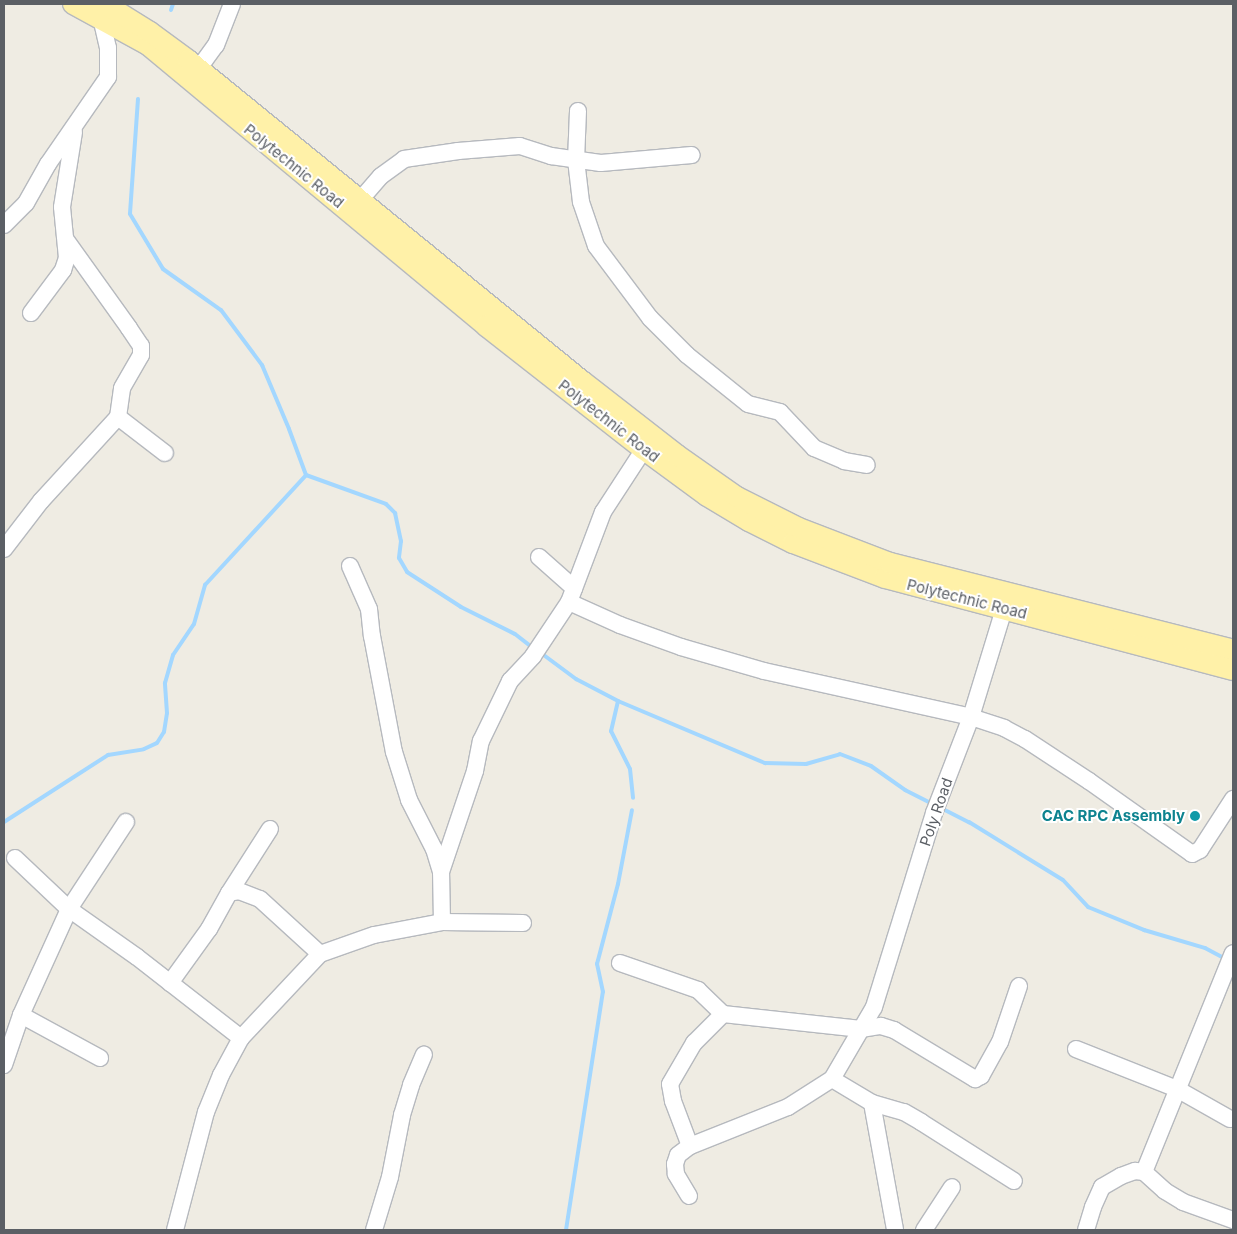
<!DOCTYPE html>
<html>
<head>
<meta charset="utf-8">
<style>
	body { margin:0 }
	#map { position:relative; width:1237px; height:1234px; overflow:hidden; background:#efece3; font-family:Inter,sans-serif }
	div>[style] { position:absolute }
	.stream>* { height:4px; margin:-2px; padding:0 2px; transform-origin:2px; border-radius:2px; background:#a3d7ff }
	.roads { filter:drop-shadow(1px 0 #b6b9be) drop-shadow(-1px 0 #b6b9be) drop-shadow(0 1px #b6b9be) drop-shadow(0 -1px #b6b9be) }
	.minor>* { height:16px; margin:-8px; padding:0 8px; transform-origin:8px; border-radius:8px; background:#fff }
	.major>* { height:20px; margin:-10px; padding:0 10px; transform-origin:10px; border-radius:10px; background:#fff1a8 }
	.dots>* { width:14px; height:14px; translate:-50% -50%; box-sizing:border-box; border:2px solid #fff; border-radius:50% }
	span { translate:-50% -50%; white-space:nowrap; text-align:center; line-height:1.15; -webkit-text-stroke:4px #fff; paint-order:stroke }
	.street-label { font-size:15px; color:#5b5f65 }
	.culture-label { font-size:15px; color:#0d838f; font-weight:700 }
	.right { translate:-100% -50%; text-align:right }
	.frame { position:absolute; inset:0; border:5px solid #5b5f65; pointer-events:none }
</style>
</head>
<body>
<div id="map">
	<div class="stream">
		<i style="left:171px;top:10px;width:6px;rotate:-72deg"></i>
		<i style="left:138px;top:99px;width:115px;rotate:94deg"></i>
		<i style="left:130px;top:214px;width:64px;rotate:59deg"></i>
		<i style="left:163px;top:269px;width:71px;rotate:35.3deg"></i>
		<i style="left:221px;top:310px;width:69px;rotate:53.3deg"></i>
		<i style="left:262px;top:365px;width:69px;rotate:67.1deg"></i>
		<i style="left:289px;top:429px;width:49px;rotate:69.7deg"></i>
		<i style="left:306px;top:475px;width:85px;rotate:19.9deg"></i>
		<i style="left:386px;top:504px;width:13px;rotate:45deg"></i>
		<i style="left:395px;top:513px;width:29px;rotate:78deg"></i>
		<i style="left:401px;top:541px;width:17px;rotate:97deg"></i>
		<i style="left:399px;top:558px;width:16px;rotate:60deg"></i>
		<i style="left:407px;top:572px;width:64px;rotate:32.9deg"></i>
		<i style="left:461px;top:607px;width:60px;rotate:26.6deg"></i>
		<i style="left:515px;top:634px;width:23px;rotate:38deg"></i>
		<i style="left:541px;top:653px;width:44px;rotate:36.6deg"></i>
		<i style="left:576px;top:679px;width:47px;rotate:27.6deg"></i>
		<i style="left:618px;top:701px;width:160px;rotate:22.9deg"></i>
		<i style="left:765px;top:763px;width:41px;rotate:1.4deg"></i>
		<i style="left:806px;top:764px;width:35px;rotate:-16deg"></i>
		<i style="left:840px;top:754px;width:33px;rotate:21deg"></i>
		<i style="left:871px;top:766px;width:42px;rotate:35.2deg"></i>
		<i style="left:905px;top:790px;width:31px;rotate:27deg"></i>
		<i style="left:618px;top:701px;width:31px;rotate:103deg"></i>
		<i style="left:611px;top:731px;width:42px;rotate:63.4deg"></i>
		<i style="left:630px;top:769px;width:29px;rotate:84deg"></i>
		<i style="left:939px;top:807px;width:34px;rotate:27deg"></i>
		<i style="left:969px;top:822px;width:110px;rotate:31.7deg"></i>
		<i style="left:1063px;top:880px;width:37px;rotate:47deg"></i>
		<i style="left:1088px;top:907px;width:61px;rotate:22.3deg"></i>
		<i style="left:1144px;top:930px;width:64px;rotate:16.4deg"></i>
		<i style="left:1205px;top:948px;width:24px;rotate:28deg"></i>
		<i style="left:4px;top:822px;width:124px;rotate:-32.8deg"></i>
		<i style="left:108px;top:755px;width:36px;rotate:-9deg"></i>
		<i style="left:144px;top:749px;width:14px;rotate:-25deg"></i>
		<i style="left:157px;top:743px;width:13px;rotate:-58deg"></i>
		<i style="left:164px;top:732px;width:19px;rotate:-81deg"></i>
		<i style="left:167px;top:713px;width:30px;rotate:-94deg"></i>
		<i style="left:165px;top:683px;width:29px;rotate:-74deg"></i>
		<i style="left:173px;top:655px;width:37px;rotate:-56deg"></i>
		<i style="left:194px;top:624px;width:41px;rotate:-74.2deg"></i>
		<i style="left:205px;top:585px;width:149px;rotate:-47.4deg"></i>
		<i style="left:566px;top:1230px;width:241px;rotate:-81.2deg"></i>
		<i style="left:603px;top:992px;width:29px;rotate:-102deg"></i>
		<i style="left:597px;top:964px;width:83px;rotate:-75.3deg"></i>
		<i style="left:618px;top:884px;width:75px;rotate:-79.3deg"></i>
	</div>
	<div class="roads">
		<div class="minor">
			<i style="left:199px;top:68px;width:29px;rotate:-54deg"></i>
			<i style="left:216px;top:45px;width:44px;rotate:-68.7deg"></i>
			<i style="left:578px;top:111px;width:49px;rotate:92.3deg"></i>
			<i style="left:576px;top:160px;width:42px;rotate:83.2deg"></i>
			<i style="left:581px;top:202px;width:46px;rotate:71.2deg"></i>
			<i style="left:596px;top:246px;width:90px;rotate:53.1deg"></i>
			<i style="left:650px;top:318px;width:52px;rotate:45deg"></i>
			<i style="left:687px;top:355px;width:78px;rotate:38.8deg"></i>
			<i style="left:748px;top:404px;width:33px;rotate:14deg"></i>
			<i style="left:780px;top:412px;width:50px;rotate:46.6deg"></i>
			<i style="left:814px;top:448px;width:33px;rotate:23deg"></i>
			<i style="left:844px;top:461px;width:23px;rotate:10deg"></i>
			<i style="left:361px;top:199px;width:30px;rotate:-49deg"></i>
			<i style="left:381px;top:176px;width:29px;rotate:-36deg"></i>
			<i style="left:404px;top:159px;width:55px;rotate:-8.4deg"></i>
			<i style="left:458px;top:151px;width:62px;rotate:-4.6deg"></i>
			<i style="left:520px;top:146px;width:33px;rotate:18deg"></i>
			<i style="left:551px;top:156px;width:50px;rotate:8deg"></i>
			<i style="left:601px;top:163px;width:91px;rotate:-5deg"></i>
			<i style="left:4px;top:225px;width:31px;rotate:-45deg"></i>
			<i style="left:26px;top:203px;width:45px;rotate:-60.6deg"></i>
			<i style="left:48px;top:164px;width:106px;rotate:-55.4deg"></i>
			<i style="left:108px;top:77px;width:29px;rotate:-90deg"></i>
			<i style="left:108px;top:48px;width:31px;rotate:-103deg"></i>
			<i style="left:31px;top:313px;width:54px;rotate:-53.3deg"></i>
			<i style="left:63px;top:270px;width:13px;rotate:-72deg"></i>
			<i style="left:67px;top:258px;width:51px;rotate:-95.6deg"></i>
			<i style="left:62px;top:207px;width:76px;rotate:-80.9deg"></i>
			<i style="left:118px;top:417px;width:59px;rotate:37.5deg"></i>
			<i style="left:4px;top:549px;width:61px;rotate:-52.4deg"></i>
			<i style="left:41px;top:501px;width:114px;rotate:-47.5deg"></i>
			<i style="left:118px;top:417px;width:29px;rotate:-82deg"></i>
			<i style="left:122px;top:388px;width:38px;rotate:-60deg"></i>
			<i style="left:141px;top:355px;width:9px;rotate:-90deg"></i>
			<i style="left:141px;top:346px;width:22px;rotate:-124deg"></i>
			<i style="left:129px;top:328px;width:108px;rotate:-125.6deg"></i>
			<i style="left:539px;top:557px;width:47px;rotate:41.5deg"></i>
			<i style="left:350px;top:566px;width:47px;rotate:66.2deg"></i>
			<i style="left:369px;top:609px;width:27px;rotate:84deg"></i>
			<i style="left:372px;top:636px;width:118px;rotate:79.3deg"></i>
			<i style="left:394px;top:752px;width:50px;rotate:72.6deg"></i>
			<i style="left:409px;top:800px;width:55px;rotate:63deg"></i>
			<i style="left:434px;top:849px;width:24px;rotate:73deg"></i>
			<i style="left:569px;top:602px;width:56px;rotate:24.3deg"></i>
			<i style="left:620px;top:625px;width:65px;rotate:19.8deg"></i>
			<i style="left:681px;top:647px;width:86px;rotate:16.1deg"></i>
			<i style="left:764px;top:671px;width:212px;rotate:12.5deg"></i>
			<i style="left:971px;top:717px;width:35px;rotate:18deg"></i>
			<i style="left:1004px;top:728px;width:24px;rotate:28deg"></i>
			<i style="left:1025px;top:739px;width:77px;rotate:33.3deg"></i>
			<i style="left:1089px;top:781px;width:126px;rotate:35.3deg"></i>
			<i style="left:1192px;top:854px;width:9px;rotate:-27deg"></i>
			<i style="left:1200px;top:850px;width:61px;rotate:-57.1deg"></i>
			<i style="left:15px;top:858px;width:74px;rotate:43.4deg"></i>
			<i style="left:69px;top:909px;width:83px;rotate:35.2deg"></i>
			<i style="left:137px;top:957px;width:132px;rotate:37.9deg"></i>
			<i style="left:229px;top:893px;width:76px;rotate:-57.4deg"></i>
			<i style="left:442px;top:922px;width:50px;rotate:-91.1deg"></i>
			<i style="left:441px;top:872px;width:107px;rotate:-71.4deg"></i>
			<i style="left:475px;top:771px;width:31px;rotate:-79deg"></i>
			<i style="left:481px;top:741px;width:67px;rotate:-64.2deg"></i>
			<i style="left:510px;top:681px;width:34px;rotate:-47deg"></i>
			<i style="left:533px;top:656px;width:65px;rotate:-56.3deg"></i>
			<i style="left:569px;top:602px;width:96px;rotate:-69.3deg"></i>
			<i style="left:603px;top:512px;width:86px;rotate:-56.9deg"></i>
			<i style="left:620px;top:963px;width:83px;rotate:19.1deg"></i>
			<i style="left:698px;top:990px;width:35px;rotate:44deg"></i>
			<i style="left:723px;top:1014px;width:139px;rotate:6.2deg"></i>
			<i style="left:861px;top:1029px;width:20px;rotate:-9deg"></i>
			<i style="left:881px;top:1026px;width:14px;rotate:17deg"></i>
			<i style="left:894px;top:1030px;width:95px;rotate:31.2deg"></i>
			<i style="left:975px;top:1079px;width:7px;rotate:-27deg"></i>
			<i style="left:981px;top:1076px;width:39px;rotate:-61deg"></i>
			<i style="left:1000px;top:1042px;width:59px;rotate:-71.3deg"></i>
			<i style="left:170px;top:983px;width:67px;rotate:-54.2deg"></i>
			<i style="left:209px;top:929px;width:41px;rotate:-60.9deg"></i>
			<i style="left:229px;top:893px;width:10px;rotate:-11deg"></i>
			<i style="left:239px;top:891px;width:22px;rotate:21deg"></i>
			<i style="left:260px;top:899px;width:81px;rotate:42.5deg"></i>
			<i style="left:21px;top:1015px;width:90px;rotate:28.6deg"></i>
			<i style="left:1076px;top:1049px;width:109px;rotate:21.6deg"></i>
			<i style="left:1177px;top:1089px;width:61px;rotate:29.5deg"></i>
			<i style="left:4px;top:1065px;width:53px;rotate:-71.2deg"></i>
			<i style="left:21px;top:1015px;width:116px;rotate:-65.6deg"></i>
			<i style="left:69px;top:909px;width:104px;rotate:-56.8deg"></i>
			<i style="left:832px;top:1079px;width:47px;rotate:31deg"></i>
			<i style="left:872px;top:1103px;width:33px;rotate:16deg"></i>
			<i style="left:904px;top:1112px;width:20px;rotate:30deg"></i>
			<i style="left:921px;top:1122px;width:110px;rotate:32.4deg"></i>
			<i style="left:872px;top:1103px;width:129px;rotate:79.7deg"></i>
			<i style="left:690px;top:1146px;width:48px;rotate:-110.7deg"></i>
			<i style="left:673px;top:1101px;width:17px;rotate:-100deg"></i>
			<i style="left:670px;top:1084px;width:48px;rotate:-59.7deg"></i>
			<i style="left:694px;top:1043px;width:41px;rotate:-45deg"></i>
			<i style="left:1144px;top:1172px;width:236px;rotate:-67.9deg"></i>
			<i style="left:689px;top:1196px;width:26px;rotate:-121deg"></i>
			<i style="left:676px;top:1174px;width:10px;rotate:-96deg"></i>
			<i style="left:675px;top:1164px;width:9px;rotate:-72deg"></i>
			<i style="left:678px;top:1155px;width:15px;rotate:-37deg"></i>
			<i style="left:690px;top:1146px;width:105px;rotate:-21.7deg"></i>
			<i style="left:788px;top:1107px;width:52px;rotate:-32.5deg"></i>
			<i style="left:832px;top:1079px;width:83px;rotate:-59.7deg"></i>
			<i style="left:874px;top:1007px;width:203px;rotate:-72.8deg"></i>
			<i style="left:934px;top:813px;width:103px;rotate:-68.9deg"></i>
			<i style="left:971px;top:717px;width:123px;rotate:-73deg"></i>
			<i style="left:175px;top:1230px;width:122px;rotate:-75.3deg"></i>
			<i style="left:206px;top:1112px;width:40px;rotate:-68deg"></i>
			<i style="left:221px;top:1075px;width:42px;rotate:-61.6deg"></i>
			<i style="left:241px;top:1038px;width:115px;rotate:-46.8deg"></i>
			<i style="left:320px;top:954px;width:57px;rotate:-19.4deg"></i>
			<i style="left:374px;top:935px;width:69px;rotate:-10.8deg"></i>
			<i style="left:442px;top:922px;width:81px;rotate:0.7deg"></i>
			<i style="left:374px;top:1230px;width:55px;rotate:-73.2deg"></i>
			<i style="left:390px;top:1177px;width:63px;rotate:-79deg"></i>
			<i style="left:402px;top:1115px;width:31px;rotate:-73deg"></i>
			<i style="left:411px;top:1085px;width:33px;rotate:-67deg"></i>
			<i style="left:924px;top:1230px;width:51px;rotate:-56.9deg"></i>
			<i style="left:1086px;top:1230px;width:24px;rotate:-73deg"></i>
			<i style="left:1093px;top:1207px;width:22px;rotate:-66deg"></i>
			<i style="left:1102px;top:1187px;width:22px;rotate:-30deg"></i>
			<i style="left:1121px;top:1176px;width:15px;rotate:-20deg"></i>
			<i style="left:1135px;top:1171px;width:9px;rotate:6deg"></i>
			<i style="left:1144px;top:1172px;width:28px;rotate:42deg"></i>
			<i style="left:1165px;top:1191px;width:21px;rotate:31deg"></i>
			<i style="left:1183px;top:1202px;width:53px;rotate:19.8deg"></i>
		</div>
		<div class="major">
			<i style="left:73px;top:4px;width:85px;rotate:28.7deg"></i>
			<i style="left:148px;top:45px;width:440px;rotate:39.7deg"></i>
			<i style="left:486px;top:326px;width:199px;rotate:38.1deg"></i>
			<i style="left:643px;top:449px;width:79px;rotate:36.3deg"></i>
			<i style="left:707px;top:496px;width:49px;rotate:30.8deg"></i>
			<i style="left:749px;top:521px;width:49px;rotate:26.6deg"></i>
			<i style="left:793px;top:543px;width:98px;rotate:20.8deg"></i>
			<i style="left:885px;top:578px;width:360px;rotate:14.8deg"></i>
			<i style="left:105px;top:4px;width:53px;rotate:31.9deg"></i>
			<i style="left:150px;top:32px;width:47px;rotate:36.4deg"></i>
			<i style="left:188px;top:60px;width:508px;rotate:39.17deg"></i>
			<i style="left:582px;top:381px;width:120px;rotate:37.9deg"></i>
			<i style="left:677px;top:455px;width:73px;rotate:35deg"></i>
			<i style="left:737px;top:497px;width:69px;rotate:26.6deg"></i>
			<i style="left:799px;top:528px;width:97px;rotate:21deg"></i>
			<i style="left:890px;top:563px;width:354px;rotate:14.2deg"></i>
		</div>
	</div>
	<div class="dots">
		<i style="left:1195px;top:816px;background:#0f9aa8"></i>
	</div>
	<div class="street-label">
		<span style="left:294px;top:166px;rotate:39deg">Polytechnic Road</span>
		<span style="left:609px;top:421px;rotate:38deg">Polytechnic Road</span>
		<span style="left:967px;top:599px;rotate:14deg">Polytechnic Road</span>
		<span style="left:936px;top:812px;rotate:-71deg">Poly Road</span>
	</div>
	<div class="culture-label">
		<span class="right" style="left:1185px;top:816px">CAC RPC Assembly</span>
	</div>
	<div class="frame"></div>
</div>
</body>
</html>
